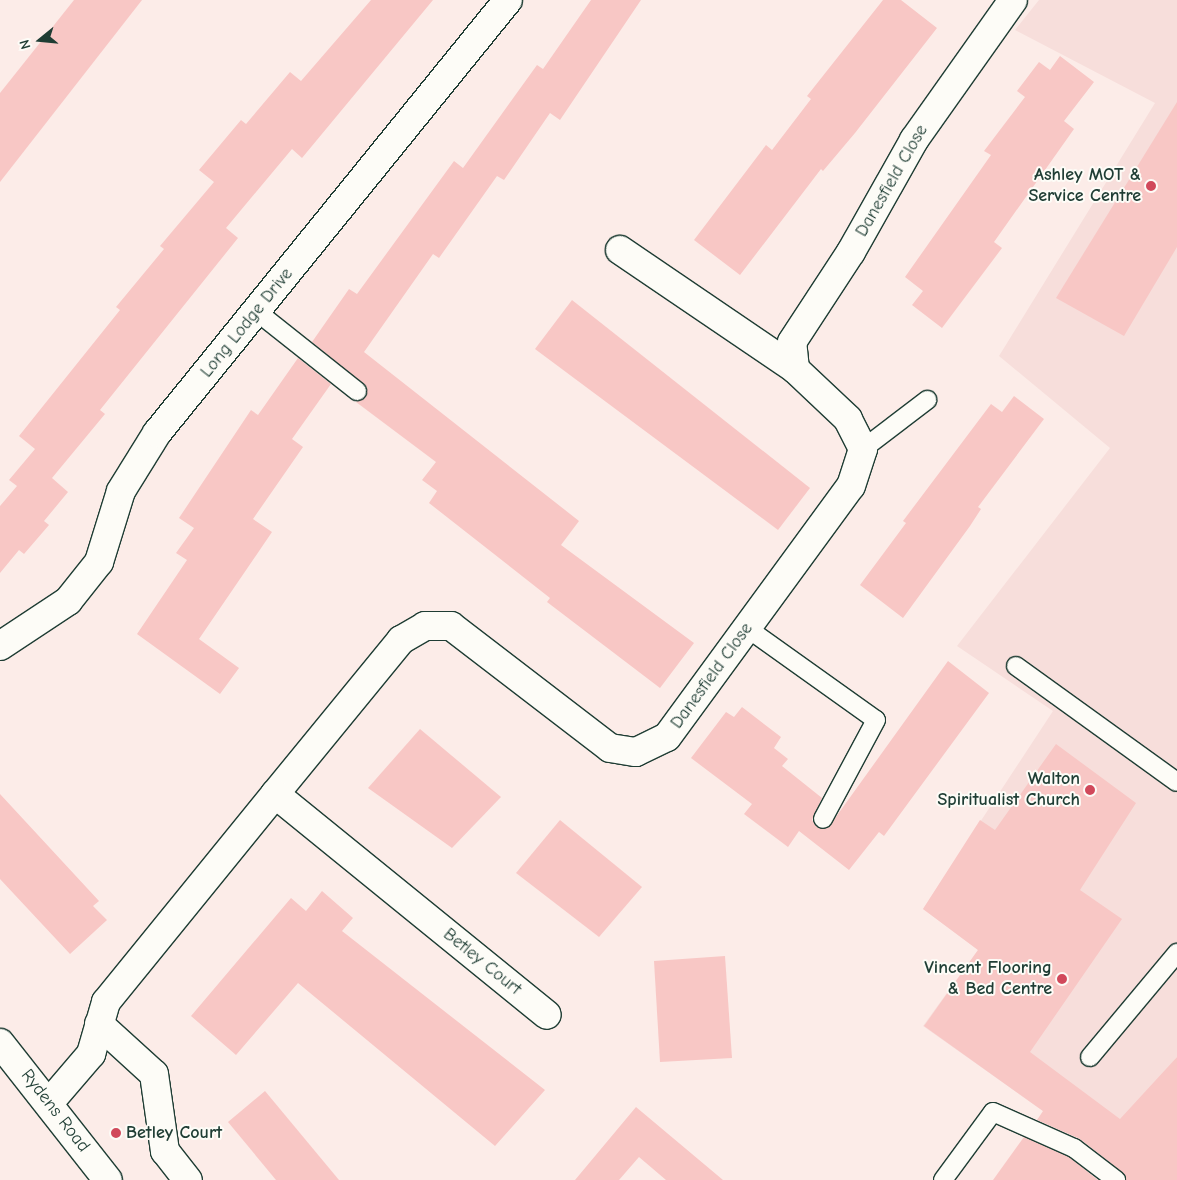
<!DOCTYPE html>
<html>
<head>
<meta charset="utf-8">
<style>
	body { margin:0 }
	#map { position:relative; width:1177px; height:1180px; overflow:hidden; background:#fcece8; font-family:"Comic Neue",sans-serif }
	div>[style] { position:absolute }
	.built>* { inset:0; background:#f7dedb }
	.building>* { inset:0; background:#f8c7c5 }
	.roads { filter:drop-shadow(1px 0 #1f3d34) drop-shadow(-1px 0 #1f3d34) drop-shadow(0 1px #1f3d34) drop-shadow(0 -1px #1f3d34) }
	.lane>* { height:18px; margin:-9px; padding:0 9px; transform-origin:9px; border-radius:9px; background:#fdfcf7 }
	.street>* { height:28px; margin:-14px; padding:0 14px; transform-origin:14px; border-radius:14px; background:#fdfcf7 }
	.secondary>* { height:28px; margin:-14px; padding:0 14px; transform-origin:14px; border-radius:14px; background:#fdfcf7 }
	.dots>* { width:14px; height:14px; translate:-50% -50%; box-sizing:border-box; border:2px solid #fdfcf7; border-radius:50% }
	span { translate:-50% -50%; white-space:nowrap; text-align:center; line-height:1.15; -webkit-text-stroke:4px #fdfcf7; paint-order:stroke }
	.poi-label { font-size:18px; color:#1f3d34; font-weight:700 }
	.right { translate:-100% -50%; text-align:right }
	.left { translate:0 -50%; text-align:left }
	.street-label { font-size:18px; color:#1f3d34 }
	.north { position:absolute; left:15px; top:15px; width:50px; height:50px; -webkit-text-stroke:4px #fdfcf7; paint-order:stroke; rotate:253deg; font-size:14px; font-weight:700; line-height:20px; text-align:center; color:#1f3d34 }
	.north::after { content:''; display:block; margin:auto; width:18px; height:22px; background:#1f3d34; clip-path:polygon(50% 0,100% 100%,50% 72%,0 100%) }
</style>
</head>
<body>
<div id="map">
	<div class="built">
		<i style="clip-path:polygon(1039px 0,1177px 0,1177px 1057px,1098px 1150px,923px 1026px,978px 950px,923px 909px,1053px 711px,957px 646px,1110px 448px,999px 356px,1155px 103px,1015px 30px)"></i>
	</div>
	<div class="building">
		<i style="clip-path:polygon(74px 0,142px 0,0 182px,0 93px)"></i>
		<i style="clip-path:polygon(371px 0,433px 0,302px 158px,292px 149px,226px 228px,238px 238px,100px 410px,105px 414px,52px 478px,68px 492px,44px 521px,49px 525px,24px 554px,19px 550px,0 573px,0 506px,17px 486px,9px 480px,35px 449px,19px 436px,120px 310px,116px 307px,164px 249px,160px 246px,214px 182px,199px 170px,241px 120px,246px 124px,290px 72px,301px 81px)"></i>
		<i style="clip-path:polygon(591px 0,641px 0,560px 120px,550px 113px,504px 180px,497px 176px,439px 258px,433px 254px,364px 352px,579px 521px,561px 545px,694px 643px,660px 688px,547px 602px,550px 598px,429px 503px,437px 491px,422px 480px,436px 462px,356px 402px,366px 397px,367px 387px,312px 342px,349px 289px,357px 294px,454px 161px,463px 168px,537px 65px,543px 69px)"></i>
		<i style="clip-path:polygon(883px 0,901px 0,937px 28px,855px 133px,823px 171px,821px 169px,740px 275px,694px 240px,766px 145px,772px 150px,811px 99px,807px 96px)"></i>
		<i style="clip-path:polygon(1060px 56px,1094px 82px,1064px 121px,1074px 129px,994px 242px,1002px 248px,942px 328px,912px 305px,923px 291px,905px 277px,991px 155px,984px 151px,1025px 97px,1017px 91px,1039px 62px,1050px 70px)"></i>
		<i style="clip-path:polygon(1177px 102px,1177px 247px,1124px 336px,1056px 298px)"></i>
		<i style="clip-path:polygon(572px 300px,810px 488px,778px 530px,535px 349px)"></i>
		<i style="clip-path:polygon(298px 358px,331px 384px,292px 439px,303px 447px,253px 519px,272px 532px,199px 639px,239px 668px,220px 694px,137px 634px,187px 560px,176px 553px,194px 528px,179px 518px,251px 410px,258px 415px)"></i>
		<i style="clip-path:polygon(1014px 396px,1044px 419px,978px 507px,981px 509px,970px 526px,903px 618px,860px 585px,906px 523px,903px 521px,991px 404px,1002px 412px)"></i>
		<i style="clip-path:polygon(948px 661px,989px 693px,884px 836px,879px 832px,849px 870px,799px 831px,788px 847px,744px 814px,752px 804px,691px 758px,726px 712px,734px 717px,742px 707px,781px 737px,774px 748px,788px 759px,782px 766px,822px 798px,812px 820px,818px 828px,828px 828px)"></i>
		<i style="clip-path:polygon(420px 729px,501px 797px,452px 848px,368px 788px)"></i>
		<i style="clip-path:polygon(1056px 744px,1136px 803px,1080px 890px,1122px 919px,1030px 1052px,1120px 1119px,1177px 1057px,1177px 1180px,1126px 1180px,1122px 1172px,1080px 1139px,1037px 1120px,1043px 1111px,924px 1026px,978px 950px,923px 909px,980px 820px,995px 830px)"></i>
		<i style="clip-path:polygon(0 794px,99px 901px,93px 906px,107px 920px,70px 954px,0 879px)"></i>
		<i style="clip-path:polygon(560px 820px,642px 887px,599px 937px,516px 873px)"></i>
		<i style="clip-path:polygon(322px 891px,353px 918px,342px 931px,545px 1090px,495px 1146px,298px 983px,236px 1055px,191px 1016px,291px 898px,306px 911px)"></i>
		<i style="clip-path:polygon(725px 956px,732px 1058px,660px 1062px,654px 961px)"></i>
		<i style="clip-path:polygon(265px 1091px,339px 1180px,276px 1180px,228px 1122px)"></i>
		<i style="clip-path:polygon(636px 1107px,723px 1180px,666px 1180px,639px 1157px,619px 1180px,575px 1180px)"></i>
		<i style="clip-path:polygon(1024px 1137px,1069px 1157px,1098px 1180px,993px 1180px)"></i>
	</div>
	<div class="roads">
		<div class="lane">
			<i style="left:256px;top:311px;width:129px;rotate:38.4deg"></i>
			<i style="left:863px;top:449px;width:81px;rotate:-37.4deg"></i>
			<i style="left:747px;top:628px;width:158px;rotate:35.5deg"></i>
			<i style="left:876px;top:720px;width:112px;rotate:118.2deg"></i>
			<i style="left:1016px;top:666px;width:198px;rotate:35.8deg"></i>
			<i style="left:1090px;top:1057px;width:136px;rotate:-50.1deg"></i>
			<i style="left:943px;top:1180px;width:84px;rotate:-53.7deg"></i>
			<i style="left:993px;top:1112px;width:89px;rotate:24deg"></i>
			<i style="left:1074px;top:1148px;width:53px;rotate:37.3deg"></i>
		</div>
		<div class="street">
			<i style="left:620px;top:250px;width:212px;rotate:34.2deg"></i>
			<i style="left:0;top:646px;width:82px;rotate:-33.5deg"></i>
			<i style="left:68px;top:601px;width:50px;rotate:-51.5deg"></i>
			<i style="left:99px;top:562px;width:74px;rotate:-72.8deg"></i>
			<i style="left:121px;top:491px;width:68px;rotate:-58.2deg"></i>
			<i style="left:157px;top:433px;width:557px;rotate:-50.97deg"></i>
			<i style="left:275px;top:794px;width:199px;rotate:-50.7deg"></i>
			<i style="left:401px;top:640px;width:28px;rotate:-30deg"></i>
			<i style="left:425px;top:626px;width:26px"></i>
			<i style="left:451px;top:626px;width:200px;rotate:37.5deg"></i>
			<i style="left:610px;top:748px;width:26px;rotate:9deg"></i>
			<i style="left:636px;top:752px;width:34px;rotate:-26deg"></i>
			<i style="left:667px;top:737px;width:311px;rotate:-53.8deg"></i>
			<i style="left:851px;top:486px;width:39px;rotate:-72deg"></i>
			<i style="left:863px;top:449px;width:34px;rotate:-117deg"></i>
			<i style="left:848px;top:419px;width:73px;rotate:-136.7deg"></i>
			<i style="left:795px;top:369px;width:27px;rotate:-96deg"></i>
			<i style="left:792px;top:342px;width:108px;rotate:-56.8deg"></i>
			<i style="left:851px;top:252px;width:129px;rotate:-60.6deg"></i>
			<i style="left:914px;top:140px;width:171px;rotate:-54.7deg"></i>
			<i style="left:99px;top:1024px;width:74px;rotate:42.3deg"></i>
			<i style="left:154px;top:1074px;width:78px;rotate:81.9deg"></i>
			<i style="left:165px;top:1151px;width:37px;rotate:52deg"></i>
			<i style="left:49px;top:1103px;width:65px;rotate:-49.4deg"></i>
			<i style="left:91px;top:1054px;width:54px;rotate:-73.9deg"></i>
			<i style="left:106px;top:1002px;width:268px;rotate:-50.9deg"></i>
			<i style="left:275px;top:794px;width:350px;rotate:39.1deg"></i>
		</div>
		<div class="secondary">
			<i style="left:0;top:1043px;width:174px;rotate:51.8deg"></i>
		</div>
	</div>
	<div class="dots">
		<i style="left:1151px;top:186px;background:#d1495b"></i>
		<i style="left:1090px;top:790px;background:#d1495b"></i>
		<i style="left:1062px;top:979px;background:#d1495b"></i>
		<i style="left:116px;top:1133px;background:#d1495b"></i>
	</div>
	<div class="poi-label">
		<span class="right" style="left:1141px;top:186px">Ashley MOT &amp;<br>Service Centre</span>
		<span class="right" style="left:1080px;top:790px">Walton<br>Spiritualist Church</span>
		<span class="right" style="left:1052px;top:979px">Vincent Flooring<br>&amp; Bed Centre</span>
		<span class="left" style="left:126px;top:1133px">Betley Court</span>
	</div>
	<div class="street-label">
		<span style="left:892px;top:181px;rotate:-60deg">Danesfield Close</span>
		<span style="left:247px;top:323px;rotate:-51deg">Long Lodge Drive</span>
		<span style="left:712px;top:676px;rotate:-54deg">Danesfield Close</span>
		<span style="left:482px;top:962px;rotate:39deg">Betley Court</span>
		<span style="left:55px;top:1111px;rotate:52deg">Rydens Road</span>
	</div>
	<div class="north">N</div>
</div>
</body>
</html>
